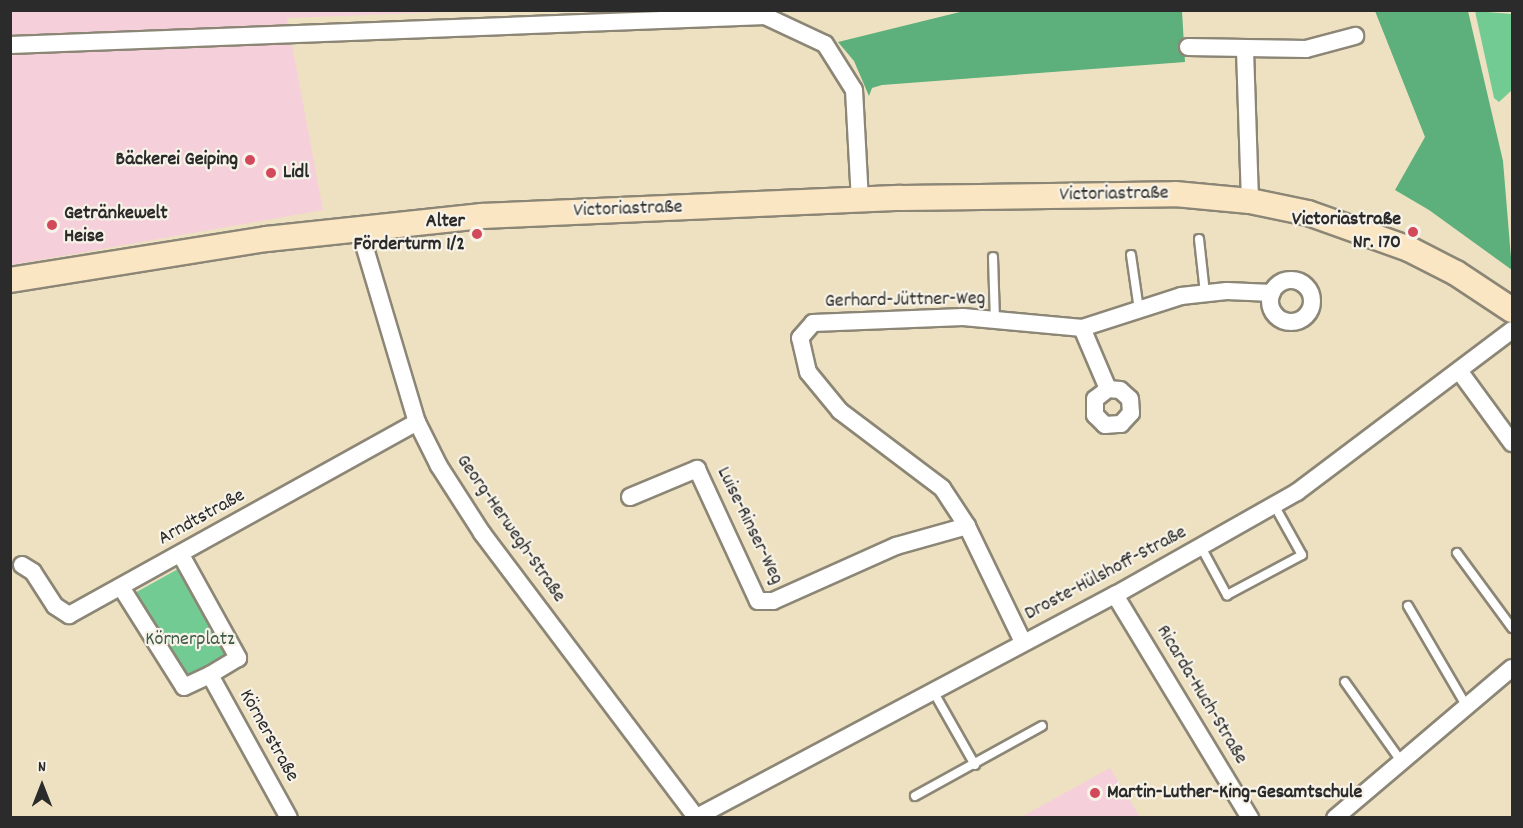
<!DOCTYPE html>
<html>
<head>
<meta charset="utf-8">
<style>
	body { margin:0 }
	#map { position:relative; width:1523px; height:828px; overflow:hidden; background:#eee1c1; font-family:Dekko,sans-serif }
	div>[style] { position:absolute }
	.built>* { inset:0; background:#f5cfda }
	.green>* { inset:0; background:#72cb92 }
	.forest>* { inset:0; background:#5daf7c }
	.roads { filter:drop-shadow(2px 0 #8c8676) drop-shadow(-2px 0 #8c8676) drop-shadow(0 2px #8c8676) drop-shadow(0 -2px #8c8676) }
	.lane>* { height:8px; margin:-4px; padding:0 4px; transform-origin:4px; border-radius:4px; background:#fff }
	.street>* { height:16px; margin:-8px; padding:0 8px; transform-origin:8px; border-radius:8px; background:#fff }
	.street>.ring { margin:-8px; padding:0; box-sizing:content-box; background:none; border:16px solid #fff; border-radius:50% }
	.secondary>* { height:24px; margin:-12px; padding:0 12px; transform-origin:12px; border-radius:12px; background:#fbe6c4 }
	.dots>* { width:16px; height:16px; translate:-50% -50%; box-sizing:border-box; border:3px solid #f7f3e8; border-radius:50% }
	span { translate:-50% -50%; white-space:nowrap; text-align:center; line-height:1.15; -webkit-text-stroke:4.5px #f7f3e8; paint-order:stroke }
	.poi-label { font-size:20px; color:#2b2b2b; font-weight:700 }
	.right { translate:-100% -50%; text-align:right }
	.left { translate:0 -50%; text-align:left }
	.street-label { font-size:20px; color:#2b2b2b }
	.park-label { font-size:20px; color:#405b4a }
	.frame { position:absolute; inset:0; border:12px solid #2b2b2b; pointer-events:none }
	.north { position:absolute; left:12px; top:756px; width:60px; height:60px; -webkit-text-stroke:4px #f7f3e8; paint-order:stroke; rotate:0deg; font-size:16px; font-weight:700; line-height:24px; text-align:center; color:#2b2b2b }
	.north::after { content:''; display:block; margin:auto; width:21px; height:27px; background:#2b2b2b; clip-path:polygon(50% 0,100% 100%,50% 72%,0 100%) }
</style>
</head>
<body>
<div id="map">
	<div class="built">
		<i style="clip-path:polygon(11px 11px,471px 11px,287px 18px,323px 210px,11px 265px)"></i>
		<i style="clip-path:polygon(1110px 768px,1140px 817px,1021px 817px)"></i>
	</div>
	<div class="green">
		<i style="clip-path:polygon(1475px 11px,1512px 14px,1512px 90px,1499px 102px,1494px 98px)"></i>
		<i style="clip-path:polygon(178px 569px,229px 655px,184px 678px,133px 594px)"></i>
	</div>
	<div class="forest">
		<i style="clip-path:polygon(964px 11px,1182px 11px,1185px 62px,882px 85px,872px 88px,869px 96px,854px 61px,838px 42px)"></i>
		<i style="clip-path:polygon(1375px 11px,1468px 11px,1503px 161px,1512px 270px,1429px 210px,1395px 190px,1425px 137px)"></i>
	</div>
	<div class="roads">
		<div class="lane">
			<i style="left:1199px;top:239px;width:54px;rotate:83.7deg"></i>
			<i style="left:1131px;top:255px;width:56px;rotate:81.7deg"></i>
			<i style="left:993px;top:257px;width:63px;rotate:88.2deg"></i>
			<i style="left:1201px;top:547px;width:55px;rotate:61.6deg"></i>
			<i style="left:1227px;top:595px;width:85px;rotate:-28.1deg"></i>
			<i style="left:1302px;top:555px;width:57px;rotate:-119.2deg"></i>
			<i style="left:1457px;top:553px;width:93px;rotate:53.7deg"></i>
			<i style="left:1408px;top:606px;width:117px;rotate:59.7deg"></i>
			<i style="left:1345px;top:682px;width:97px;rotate:54.7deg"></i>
			<i style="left:933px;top:691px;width:85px;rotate:60.4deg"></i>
			<i style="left:915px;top:796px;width:145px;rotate:-28.9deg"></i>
		</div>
		<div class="street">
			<i style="left:10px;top:45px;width:756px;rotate:-2.2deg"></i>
			<i style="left:765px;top:16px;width:66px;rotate:25deg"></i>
			<i style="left:825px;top:44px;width:54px;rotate:57.8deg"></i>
			<i style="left:854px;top:90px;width:110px;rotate:86.9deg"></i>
			<i style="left:1188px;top:47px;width:118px;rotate:1deg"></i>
			<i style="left:1306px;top:49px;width:51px;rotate:-14.9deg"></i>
			<i style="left:1245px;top:50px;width:151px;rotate:88.1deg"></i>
			<i style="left:359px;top:228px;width:202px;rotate:73.4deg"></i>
			<i style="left:417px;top:422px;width:49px;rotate:63.4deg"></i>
			<i style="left:439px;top:466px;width:80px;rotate:57.3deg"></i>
			<i style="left:482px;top:533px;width:357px;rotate:53deg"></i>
			<i class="ring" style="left:1270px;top:280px;width:26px;height:26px"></i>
			<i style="left:1082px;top:328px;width:66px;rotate:66.9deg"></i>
			<i style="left:1108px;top:389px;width:16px;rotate:142deg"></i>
			<i style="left:1095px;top:399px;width:16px;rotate:90deg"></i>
			<i style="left:1095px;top:415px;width:14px;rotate:45deg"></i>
			<i style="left:1105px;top:425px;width:16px;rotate:-4deg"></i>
			<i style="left:1121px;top:424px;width:15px;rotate:-48deg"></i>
			<i style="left:1131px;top:413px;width:14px;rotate:-94deg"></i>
			<i style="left:1130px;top:399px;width:13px;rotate:-138deg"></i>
			<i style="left:1120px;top:390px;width:12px;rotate:-175deg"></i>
			<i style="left:1460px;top:372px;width:88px;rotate:53.8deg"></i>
			<i style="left:630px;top:497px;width:73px;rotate:-22.7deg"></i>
			<i style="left:697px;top:469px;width:145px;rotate:65.2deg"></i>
			<i style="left:758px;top:601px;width:15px"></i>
			<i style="left:773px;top:601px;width:135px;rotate:-24.1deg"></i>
			<i style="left:896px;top:546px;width:74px;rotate:-15.7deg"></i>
			<i style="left:181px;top:555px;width:118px;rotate:61deg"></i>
			<i style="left:238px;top:658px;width:33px;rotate:149deg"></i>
			<i style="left:210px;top:675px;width:163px;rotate:61.1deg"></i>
			<i style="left:22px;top:565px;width:13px;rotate:32deg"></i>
			<i style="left:33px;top:572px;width:40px;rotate:57.1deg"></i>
			<i style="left:55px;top:606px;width:17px;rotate:33deg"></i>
			<i style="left:69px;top:615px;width:398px;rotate:-29deg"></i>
			<i style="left:121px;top:587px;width:118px;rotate:57.8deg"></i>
			<i style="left:184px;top:687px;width:29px;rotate:-25deg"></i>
			<i style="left:1115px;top:595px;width:261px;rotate:58.8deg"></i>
			<i style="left:1023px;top:642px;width:129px;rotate:-115.8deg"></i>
			<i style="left:967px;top:526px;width:45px;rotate:-123.3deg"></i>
			<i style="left:942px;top:488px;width:128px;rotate:-143deg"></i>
			<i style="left:840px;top:411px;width:50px;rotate:-129.4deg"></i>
			<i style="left:808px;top:372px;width:35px;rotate:-103deg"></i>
			<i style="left:800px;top:338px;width:20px;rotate:-49deg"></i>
			<i style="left:813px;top:323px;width:150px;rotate:-2.3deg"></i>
			<i style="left:963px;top:317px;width:120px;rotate:5.3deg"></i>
			<i style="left:1082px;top:328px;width:104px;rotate:-17.9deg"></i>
			<i style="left:1181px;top:296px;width:46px;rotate:-6.2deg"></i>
			<i style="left:1227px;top:291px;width:45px;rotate:2.5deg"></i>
			<i style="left:695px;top:818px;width:476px;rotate:-28deg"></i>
			<i style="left:1115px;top:595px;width:209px;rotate:-29.5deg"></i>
			<i style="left:1297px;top:492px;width:269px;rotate:-37deg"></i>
			<i style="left:1335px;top:818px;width:232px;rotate:-40.3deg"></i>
		</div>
		<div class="secondary">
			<i style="left:10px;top:280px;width:260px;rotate:-9.1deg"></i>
			<i style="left:267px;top:239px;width:216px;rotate:-6.1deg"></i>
			<i style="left:482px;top:216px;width:419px;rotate:-2.5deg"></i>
			<i style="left:901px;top:198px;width:274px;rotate:-0.8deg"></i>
			<i style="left:1175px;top:194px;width:75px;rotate:5.3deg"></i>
			<i style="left:1250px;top:201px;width:59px;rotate:11.7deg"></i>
			<i style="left:1308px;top:213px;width:107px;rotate:19.6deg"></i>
			<i style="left:1409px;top:249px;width:53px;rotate:27.1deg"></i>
			<i style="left:1456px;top:273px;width:67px;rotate:33.5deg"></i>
		</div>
	</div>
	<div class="dots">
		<i style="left:250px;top:160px;background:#d1495b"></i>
		<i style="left:271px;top:173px;background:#d1495b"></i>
		<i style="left:52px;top:225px;background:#d1495b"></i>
		<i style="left:1413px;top:232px;background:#d1495b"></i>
		<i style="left:477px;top:234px;background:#d1495b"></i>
		<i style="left:1095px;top:793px;background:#d1495b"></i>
	</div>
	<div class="poi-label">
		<span class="right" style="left:238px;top:160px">Bäckerei Geiping</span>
		<span class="left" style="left:283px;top:173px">Lidl</span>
		<span class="left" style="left:64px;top:226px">Getränkewelt<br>Heise</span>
		<span class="right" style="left:1401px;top:232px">Victoriastraße<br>Nr. 170</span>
		<span class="right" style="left:465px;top:234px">Alter<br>Förderturm 1/2</span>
		<span class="left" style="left:1107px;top:793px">Martin-Luther-King-Gesamtschule</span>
	</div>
	<div class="street-label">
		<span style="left:1114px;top:195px;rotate:-1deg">Victoriastraße</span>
		<span style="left:628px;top:210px;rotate:-2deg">Victoriastraße</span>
		<span style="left:905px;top:301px;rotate:-1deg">Gerhard-Jüttner-Weg</span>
		<span style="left:202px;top:518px;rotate:-29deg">Arndtstraße</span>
		<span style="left:749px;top:526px;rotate:64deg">Luise-Rinser-Weg</span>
		<span style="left:510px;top:529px;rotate:55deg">Georg-Herwegh-Straße</span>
		<span style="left:1106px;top:574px;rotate:-28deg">Droste-Hülshoff-Straße</span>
		<span style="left:1201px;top:695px;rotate:59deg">Ricarda-Huch-Straße</span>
		<span style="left:268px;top:736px;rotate:61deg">Körnerstraße</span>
	</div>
	<div class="park-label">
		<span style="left:190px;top:640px">Körnerplatz</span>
	</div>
	<div class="frame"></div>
	<div class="north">N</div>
</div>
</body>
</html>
